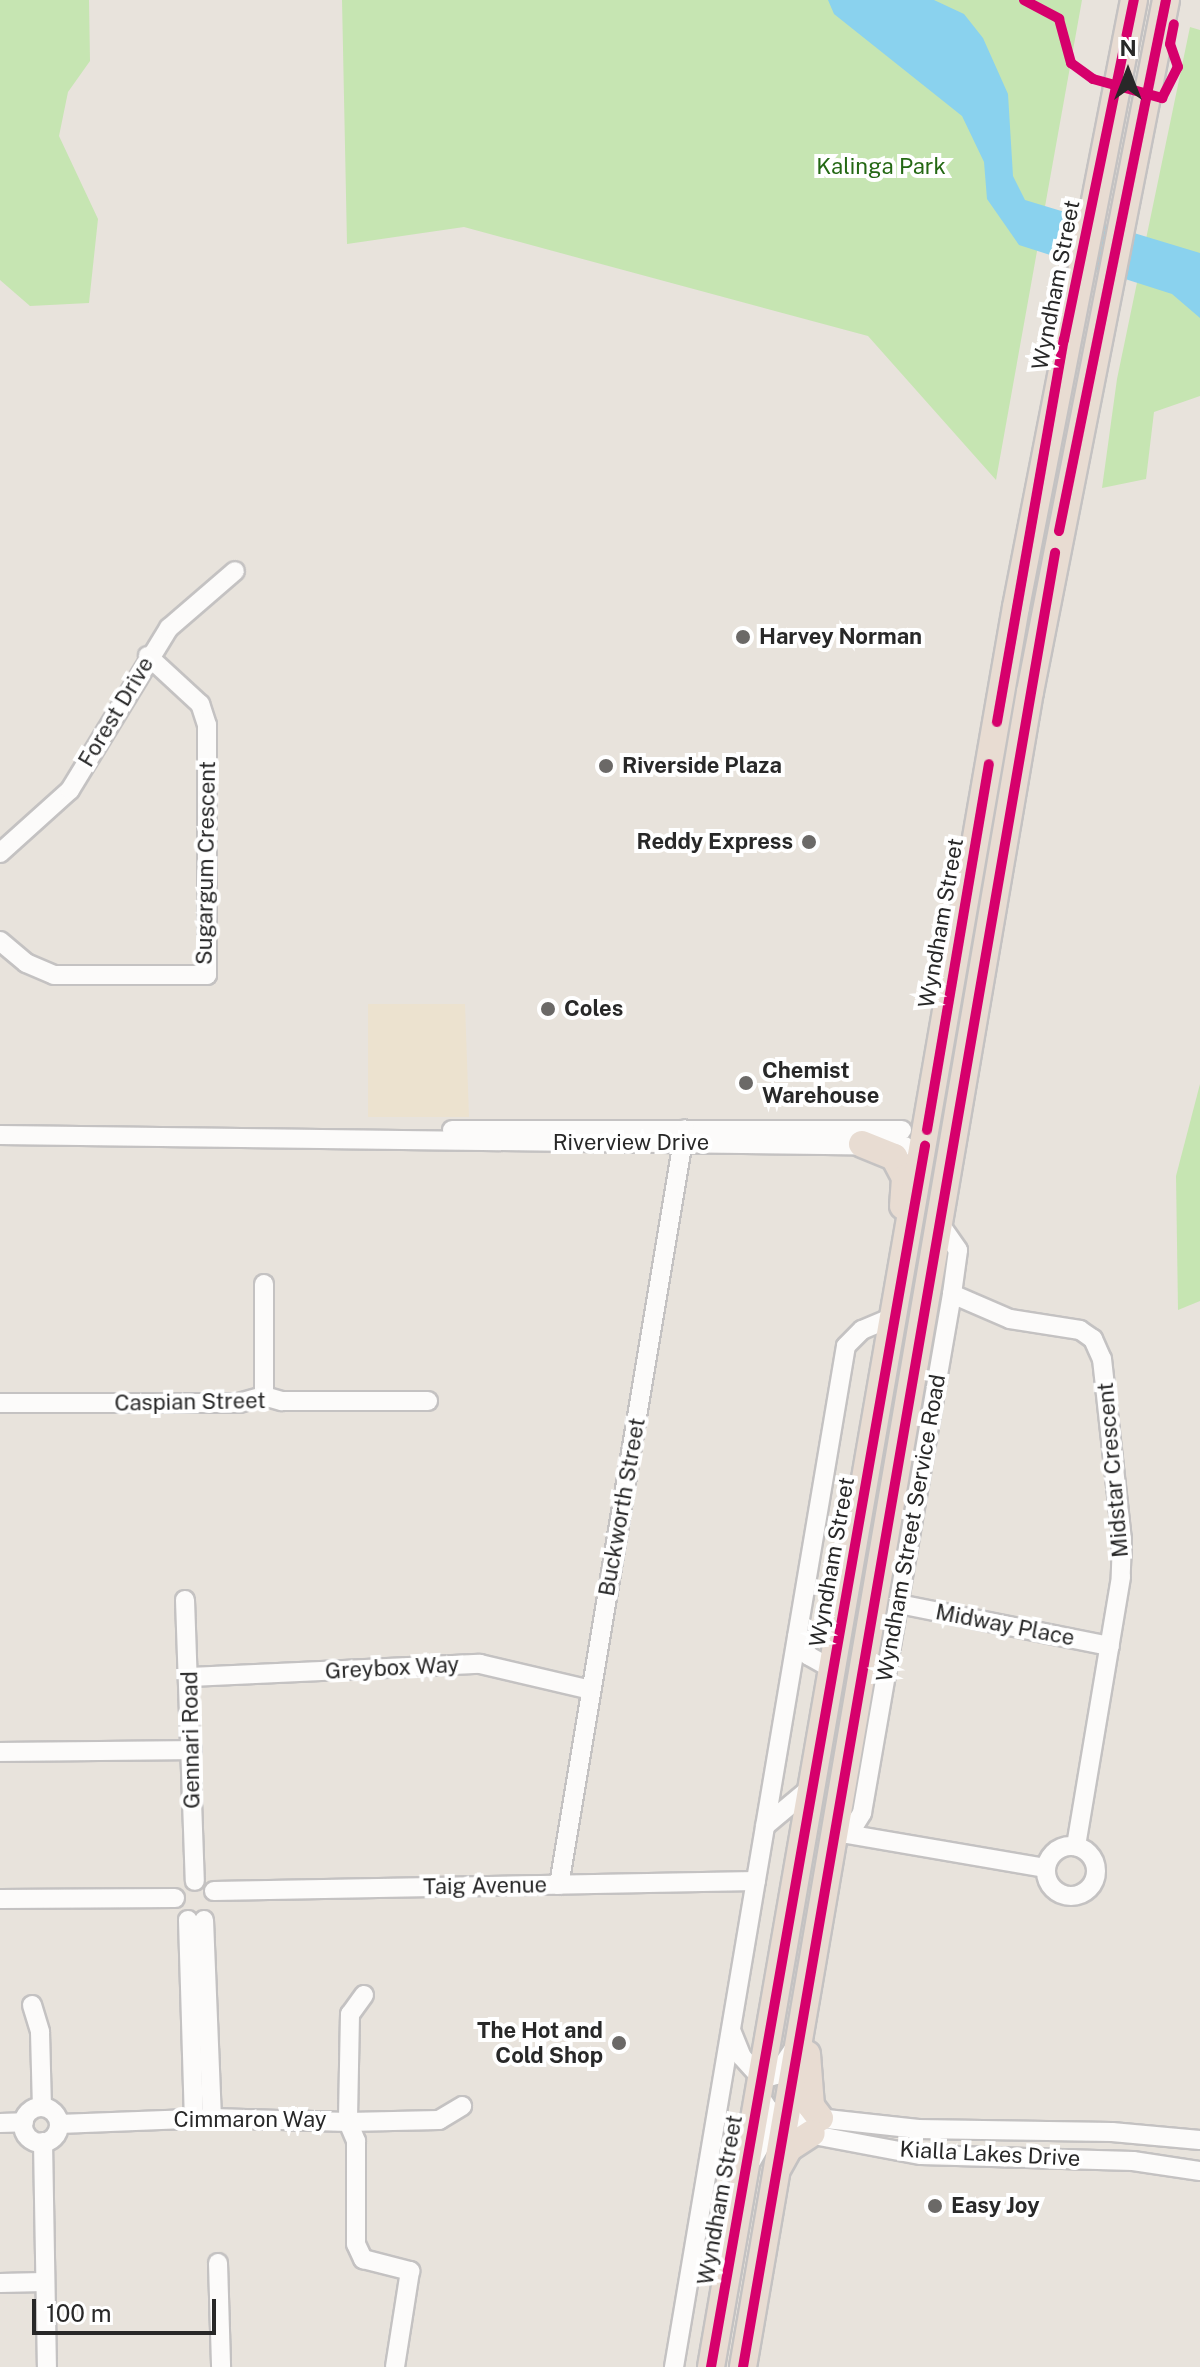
<!DOCTYPE html>
<html>
<head>
<meta charset="utf-8">
<style>
	body { margin:0 }
	#map { position:relative; width:1200px; height:2367px; overflow:hidden; background:#e8e3dc; font-family:"Public Sans",sans-serif }
	div>[style] { position:absolute }
	.education>* { inset:0; background:#ece2cf }
	.green>* { inset:0; background:#c6e5b2 }
	.water>* { inset:0; background:#8ad2ee }
	.roads { filter:drop-shadow(2px 0 #c4c2c2) drop-shadow(-2px 0 #c4c2c2) drop-shadow(0 2px #c4c2c2) drop-shadow(0 -2px #c4c2c2) }
	.minor>* { height:18px; margin:-9px; padding:0 9px; transform-origin:9px; border-radius:9px; background:#fcfbfa }
	.minor>.ring { margin:-9px; padding:0; box-sizing:content-box; background:none; border:18px solid #fcfbfa; border-radius:50% }
	.highway>* { height:26px; margin:-13px; padding:0 13px; transform-origin:13px; border-radius:13px; background:#e8dcd2 }
	.cycleway>* { height:10px; margin:-5px; padding:0 5px; transform-origin:5px; border-radius:5px; background:#d6006c }
	.dots>* { width:22px; height:22px; translate:-50% -50%; box-sizing:border-box; border:4px solid #fff; border-radius:50% }
	span { translate:-50% -50%; white-space:nowrap; text-align:center; line-height:1.15; -webkit-text-stroke:8px #fff; paint-order:stroke }
	.park-label { font-size:22px; color:#246814 }
	.street-label { font-size:22px; color:#282828 }
	.poi-label { font-size:22px; color:#282828; font-weight:700 }
	.left { translate:0 -50%; text-align:left }
	.right { translate:-100% -50%; text-align:right }
	.north { position:absolute; left:1088px; top:32px; width:80px; height:80px; -webkit-text-stroke:6px #fff; paint-order:stroke; rotate:0deg; font-size:22px; font-weight:700; line-height:32px; text-align:center; color:#282828 }
	.north::after { content:''; display:block; margin:auto; width:28px; height:36px; background:#282828; clip-path:polygon(50% 0,100% 100%,50% 72%,0 100%) }
	.scale { position:absolute; left:32px; top:2299px; width:184px; height:36px; box-sizing:border-box; border:4px solid #282828; border-top:0; padding-left:10px; font-size:24px; line-height:28px; white-space:nowrap; color:#282828; -webkit-text-stroke:6px #fff; paint-order:stroke }
</style>
</head>
<body>
<div id="map">
	<div class="education">
		<i style="clip-path:polygon(368px 1004px,465px 1004px,469px 1117px,368px 1117px)"></i>
	</div>
	<div class="green">
		<i style="clip-path:polygon(0 0,89px 0,90px 61px,68px 92px,59px 136px,98px 219px,89px 303px,30px 306px,0 280px)"></i>
		<i style="clip-path:polygon(342px 0,1082px 0,996px 480px,868px 336px,464px 227px,347px 244px)"></i>
		<i style="clip-path:polygon(1190px 27px,1200px 30px,1200px 396px,1154px 412px,1146px 479px,1102px 488px,1117px 379px)"></i>
		<i style="clip-path:polygon(1200px 1084px,1200px 1301px,1178px 1310px,1176px 1176px)"></i>
	</div>
	<div class="water">
		<i style="clip-path:polygon(828px 0,934px 0,964px 14px,983px 38px,1008px 94px,1013px 176px,1025px 200px,1200px 253px,1200px 318px,1172px 294px,1019px 245px,987px 199px,984px 162px,962px 116px,834px 14px)"></i>
	</div>
	<div class="roads">
		<div class="minor">
			<i style="left:0;top:853px;width:94px;rotate:-42deg"></i>
			<i style="left:70px;top:790px;width:190px;rotate:-58.6deg"></i>
			<i style="left:169px;top:628px;width:87px;rotate:-40.8deg"></i>
			<i style="left:0;top:941px;width:34px;rotate:40deg"></i>
			<i style="left:26px;top:963px;width:30px;rotate:23deg"></i>
			<i style="left:54px;top:975px;width:153px"></i>
			<i style="left:207px;top:975px;width:250px;rotate:-90deg"></i>
			<i style="left:207px;top:725px;width:22px;rotate:-108deg"></i>
			<i style="left:200px;top:704px;width:71px;rotate:-137.3deg"></i>
			<i style="left:452px;top:1130px;width:450px"></i>
			<i style="left:0;top:1135px;width:905px;rotate:0.7deg"></i>
			<i style="left:952px;top:1294px;width:63px;rotate:23.3deg"></i>
			<i style="left:1010px;top:1319px;width:71px;rotate:8.9deg"></i>
			<i style="left:1080px;top:1330px;width:16px;rotate:35deg"></i>
			<i style="left:1093px;top:1339px;width:22px;rotate:66deg"></i>
			<i style="left:1102px;top:1359px;width:181px;rotate:83.7deg"></i>
			<i style="left:1122px;top:1539px;width:38px;rotate:92deg"></i>
			<i style="left:1121px;top:1577px;width:273px;rotate:99.5deg"></i>
			<i style="left:264px;top:1396px;width:112px;rotate:-90deg"></i>
			<i style="left:0;top:1403px;width:239px"></i>
			<i style="left:239px;top:1403px;width:26px;rotate:-16deg"></i>
			<i style="left:264px;top:1396px;width:19px;rotate:16deg"></i>
			<i style="left:282px;top:1401px;width:146px"></i>
			<i style="left:185px;top:1600px;width:281px;rotate:88deg"></i>
			<i style="left:899px;top:1604px;width:215px;rotate:11.3deg"></i>
			<i style="left:797px;top:1637px;width:22px;rotate:58deg"></i>
			<i style="left:809px;top:1656px;width:29px;rotate:29deg"></i>
			<i style="left:190px;top:1677px;width:290px;rotate:-2.6deg"></i>
			<i style="left:480px;top:1664px;width:114px;rotate:13.2deg"></i>
			<i style="left:0;top:1752px;width:192px;rotate:-0.6deg"></i>
			<i style="left:765px;top:1826px;width:64px;rotate:-39.9deg"></i>
			<i style="left:841px;top:1833px;width:208px;rotate:9.7deg"></i>
			<i style="left:849px;top:1834px;width:25px;rotate:-58deg"></i>
			<i style="left:862px;top:1813px;width:527px;rotate:-80.16deg"></i>
			<i style="left:952px;top:1294px;width:44px;rotate:-82.2deg"></i>
			<i style="left:958px;top:1250px;width:32px;rotate:-125deg"></i>
			<i class="ring" style="left:1046px;top:1846px;width:32px;height:32px"></i>
			<i style="left:559px;top:1885px;width:766px;rotate:-80.54deg"></i>
			<i style="left:214px;top:1891px;width:542px;rotate:-1.06deg"></i>
			<i style="left:0;top:1899px;width:175px;rotate:-0.3deg"></i>
			<i style="left:188px;top:1920px;width:198px;rotate:88.3deg"></i>
			<i style="left:204px;top:1920px;width:198px;rotate:87.7deg"></i>
			<i style="left:364px;top:1995px;width:24px;rotate:126deg"></i>
			<i style="left:350px;top:2014px;width:108px;rotate:91.1deg"></i>
			<i style="left:348px;top:2122px;width:91px;rotate:-1.3deg"></i>
			<i style="left:439px;top:2120px;width:27px;rotate:-31deg"></i>
			<i style="left:32px;top:2005px;width:28px;rotate:73deg"></i>
			<i style="left:40px;top:2032px;width:75px;rotate:88.5deg"></i>
			<i style="left:731px;top:2030px;width:29px;rotate:68deg"></i>
			<i style="left:742px;top:2057px;width:30px;rotate:48deg"></i>
			<i style="left:762px;top:2079px;width:15px;rotate:-16deg"></i>
			<i style="left:776px;top:2075px;width:32px;rotate:-56deg"></i>
			<i style="left:759px;top:2095px;width:17px;rotate:57deg"></i>
			<i style="left:768px;top:2109px;width:42px;rotate:34.4deg"></i>
			<i style="left:803px;top:2133px;width:120px;rotate:10.6deg"></i>
			<i style="left:921px;top:2155px;width:212px;rotate:1.6deg"></i>
			<i style="left:1133px;top:2161px;width:68px;rotate:8.5deg"></i>
			<i class="ring" style="left:23px;top:2107px;width:18px;height:18px"></i>
			<i style="left:0;top:2123px;width:24px;rotate:-2deg"></i>
			<i style="left:59px;top:2124px;width:153px;rotate:-2.2deg"></i>
			<i style="left:212px;top:2118px;width:136px;rotate:1.7deg"></i>
			<i style="left:348px;top:2122px;width:21px;rotate:67deg"></i>
			<i style="left:356px;top:2141px;width:103px;rotate:90deg"></i>
			<i style="left:356px;top:2244px;width:17px;rotate:65deg"></i>
			<i style="left:363px;top:2259px;width:49px;rotate:14.3deg"></i>
			<i style="left:410px;top:2271px;width:97px;rotate:98.9deg"></i>
			<i style="left:43px;top:2142px;width:225px;rotate:89deg"></i>
			<i style="left:752px;top:2160px;width:40px;rotate:-60.3deg"></i>
			<i style="left:772px;top:2125px;width:28px;rotate:-18deg"></i>
			<i style="left:799px;top:2116px;width:120px;rotate:6.2deg"></i>
			<i style="left:918px;top:2129px;width:194px;rotate:0.9deg"></i>
			<i style="left:1112px;top:2132px;width:88px;rotate:5.2deg"></i>
			<i style="left:218px;top:2263px;width:104px;rotate:88.3deg"></i>
			<i style="left:0;top:2283px;width:44px;rotate:-1.3deg"></i>
			<i style="left:674px;top:2367px;width:1035px;rotate:-80.44deg"></i>
			<i style="left:846px;top:1346px;width:23px;rotate:-45deg"></i>
			<i style="left:862px;top:1330px;width:36px;rotate:-23deg"></i>
		</div>
		<div class="highway">
			<i style="left:862px;top:1144px;width:35px;rotate:22deg"></i>
			<i style="left:894px;top:1157px;width:24px;rotate:62deg"></i>
			<i style="left:905px;top:1178px;width:28px;rotate:94deg"></i>
			<i style="left:807px;top:2054px;width:52px;rotate:85.6deg"></i>
			<i style="left:811px;top:2106px;width:15px;rotate:53deg"></i>
			<i style="left:779px;top:2166px;width:21px;rotate:-61deg"></i>
			<i style="left:789px;top:2148px;width:27px;rotate:-33deg"></i>
			<i style="left:711px;top:2367px;width:1786px;rotate:-80.17deg"></i>
			<i style="left:1016px;top:607px;width:618px;rotate:-79deg"></i>
			<i style="left:743px;top:2367px;width:1699px;rotate:-80.28deg"></i>
			<i style="left:1030px;top:692px;width:705px;rotate:-78.88deg"></i>
		</div>
	</div>
	<div class="cycleway">
		<i style="left:1024px;top:0;width:40px;rotate:28deg"></i>
		<i style="left:1059px;top:19px;width:46px;rotate:74.7deg"></i>
		<i style="left:1071px;top:63px;width:27px;rotate:36deg"></i>
		<i style="left:1093px;top:79px;width:72px;rotate:15.4deg"></i>
		<i style="left:1162px;top:98px;width:35px;rotate:-63deg"></i>
		<i style="left:1178px;top:67px;width:24px;rotate:-109deg"></i>
		<i style="left:1170px;top:44px;width:20px;rotate:-79deg"></i>
		<i style="left:1059px;top:531px;width:542px;rotate:-78.61deg"></i>
		<i style="left:997px;top:722px;width:388px;rotate:-80.1deg"></i>
		<i style="left:1064px;top:340px;width:347px;rotate:-78.4deg"></i>
		<i style="left:927px;top:1130px;width:371px;rotate:-80.4deg"></i>
		<i style="left:711px;top:2367px;width:1240px;rotate:-80.06deg"></i>
		<i style="left:743px;top:2367px;width:1841px;rotate:-80.24deg"></i>
	</div>
	<div class="dots">
		<i style="left:743px;top:637px;background:#6b6967"></i>
		<i style="left:606px;top:766px;background:#6b6967"></i>
		<i style="left:809px;top:842px;background:#6b6967"></i>
		<i style="left:548px;top:1009px;background:#6b6967"></i>
		<i style="left:746px;top:1083px;background:#6b6967"></i>
		<i style="left:619px;top:2043px;background:#6b6967"></i>
		<i style="left:935px;top:2206px;background:#6b6967"></i>
	</div>
	<div class="park-label">
		<span style="left:881px;top:167px">Kalinga Park</span>
	</div>
	<div class="street-label">
		<span style="left:1056px;top:285px;rotate:-79deg">Wyndham Street</span>
		<span style="left:116px;top:712px;rotate:-59deg">Forest Drive</span>
		<span style="left:206px;top:863px;rotate:-89deg">Sugargum Crescent</span>
		<span style="left:941px;top:923px;rotate:-80deg">Wyndham Street</span>
		<span style="left:631px;top:1143px">Riverview Drive</span>
		<span style="left:190px;top:1402px;rotate:-1deg">Caspian Street</span>
		<span style="left:1113px;top:1470px;rotate:-95deg">Midstar Crescent</span>
		<span style="left:622px;top:1507px;rotate:-80deg">Buckworth Street</span>
		<span style="left:911px;top:1528px;rotate:-80deg">Wyndham Street Service Road</span>
		<span style="left:832px;top:1562px;rotate:-80deg">Wyndham Street</span>
		<span style="left:1005px;top:1625px;rotate:11deg">Midway Place</span>
		<span style="left:392px;top:1668px;rotate:-3deg">Greybox Way</span>
		<span style="left:191px;top:1740px;rotate:-91deg">Gennari Road</span>
		<span style="left:485px;top:1886px;rotate:-1deg">Taig Avenue</span>
		<span style="left:250px;top:2120px">Cimmaron Way</span>
		<span style="left:990px;top:2154px;rotate:3deg">Kialla Lakes Drive</span>
		<span style="left:720px;top:2200px;rotate:-80deg">Wyndham Street</span>
	</div>
	<div class="poi-label">
		<span class="left" style="left:759px;top:637px">Harvey Norman</span>
		<span class="left" style="left:622px;top:766px">Riverside Plaza</span>
		<span class="right" style="left:793px;top:842px">Reddy Express</span>
		<span class="left" style="left:564px;top:1009px">Coles</span>
		<span class="left" style="left:762px;top:1083px">Chemist<br>Warehouse</span>
		<span class="right" style="left:603px;top:2043px">The Hot and<br>Cold Shop</span>
		<span class="left" style="left:951px;top:2206px">Easy Joy</span>
	</div>
	<div class="north">N</div>
	<div class="scale">100 m</div>
</div>
</body>
</html>
